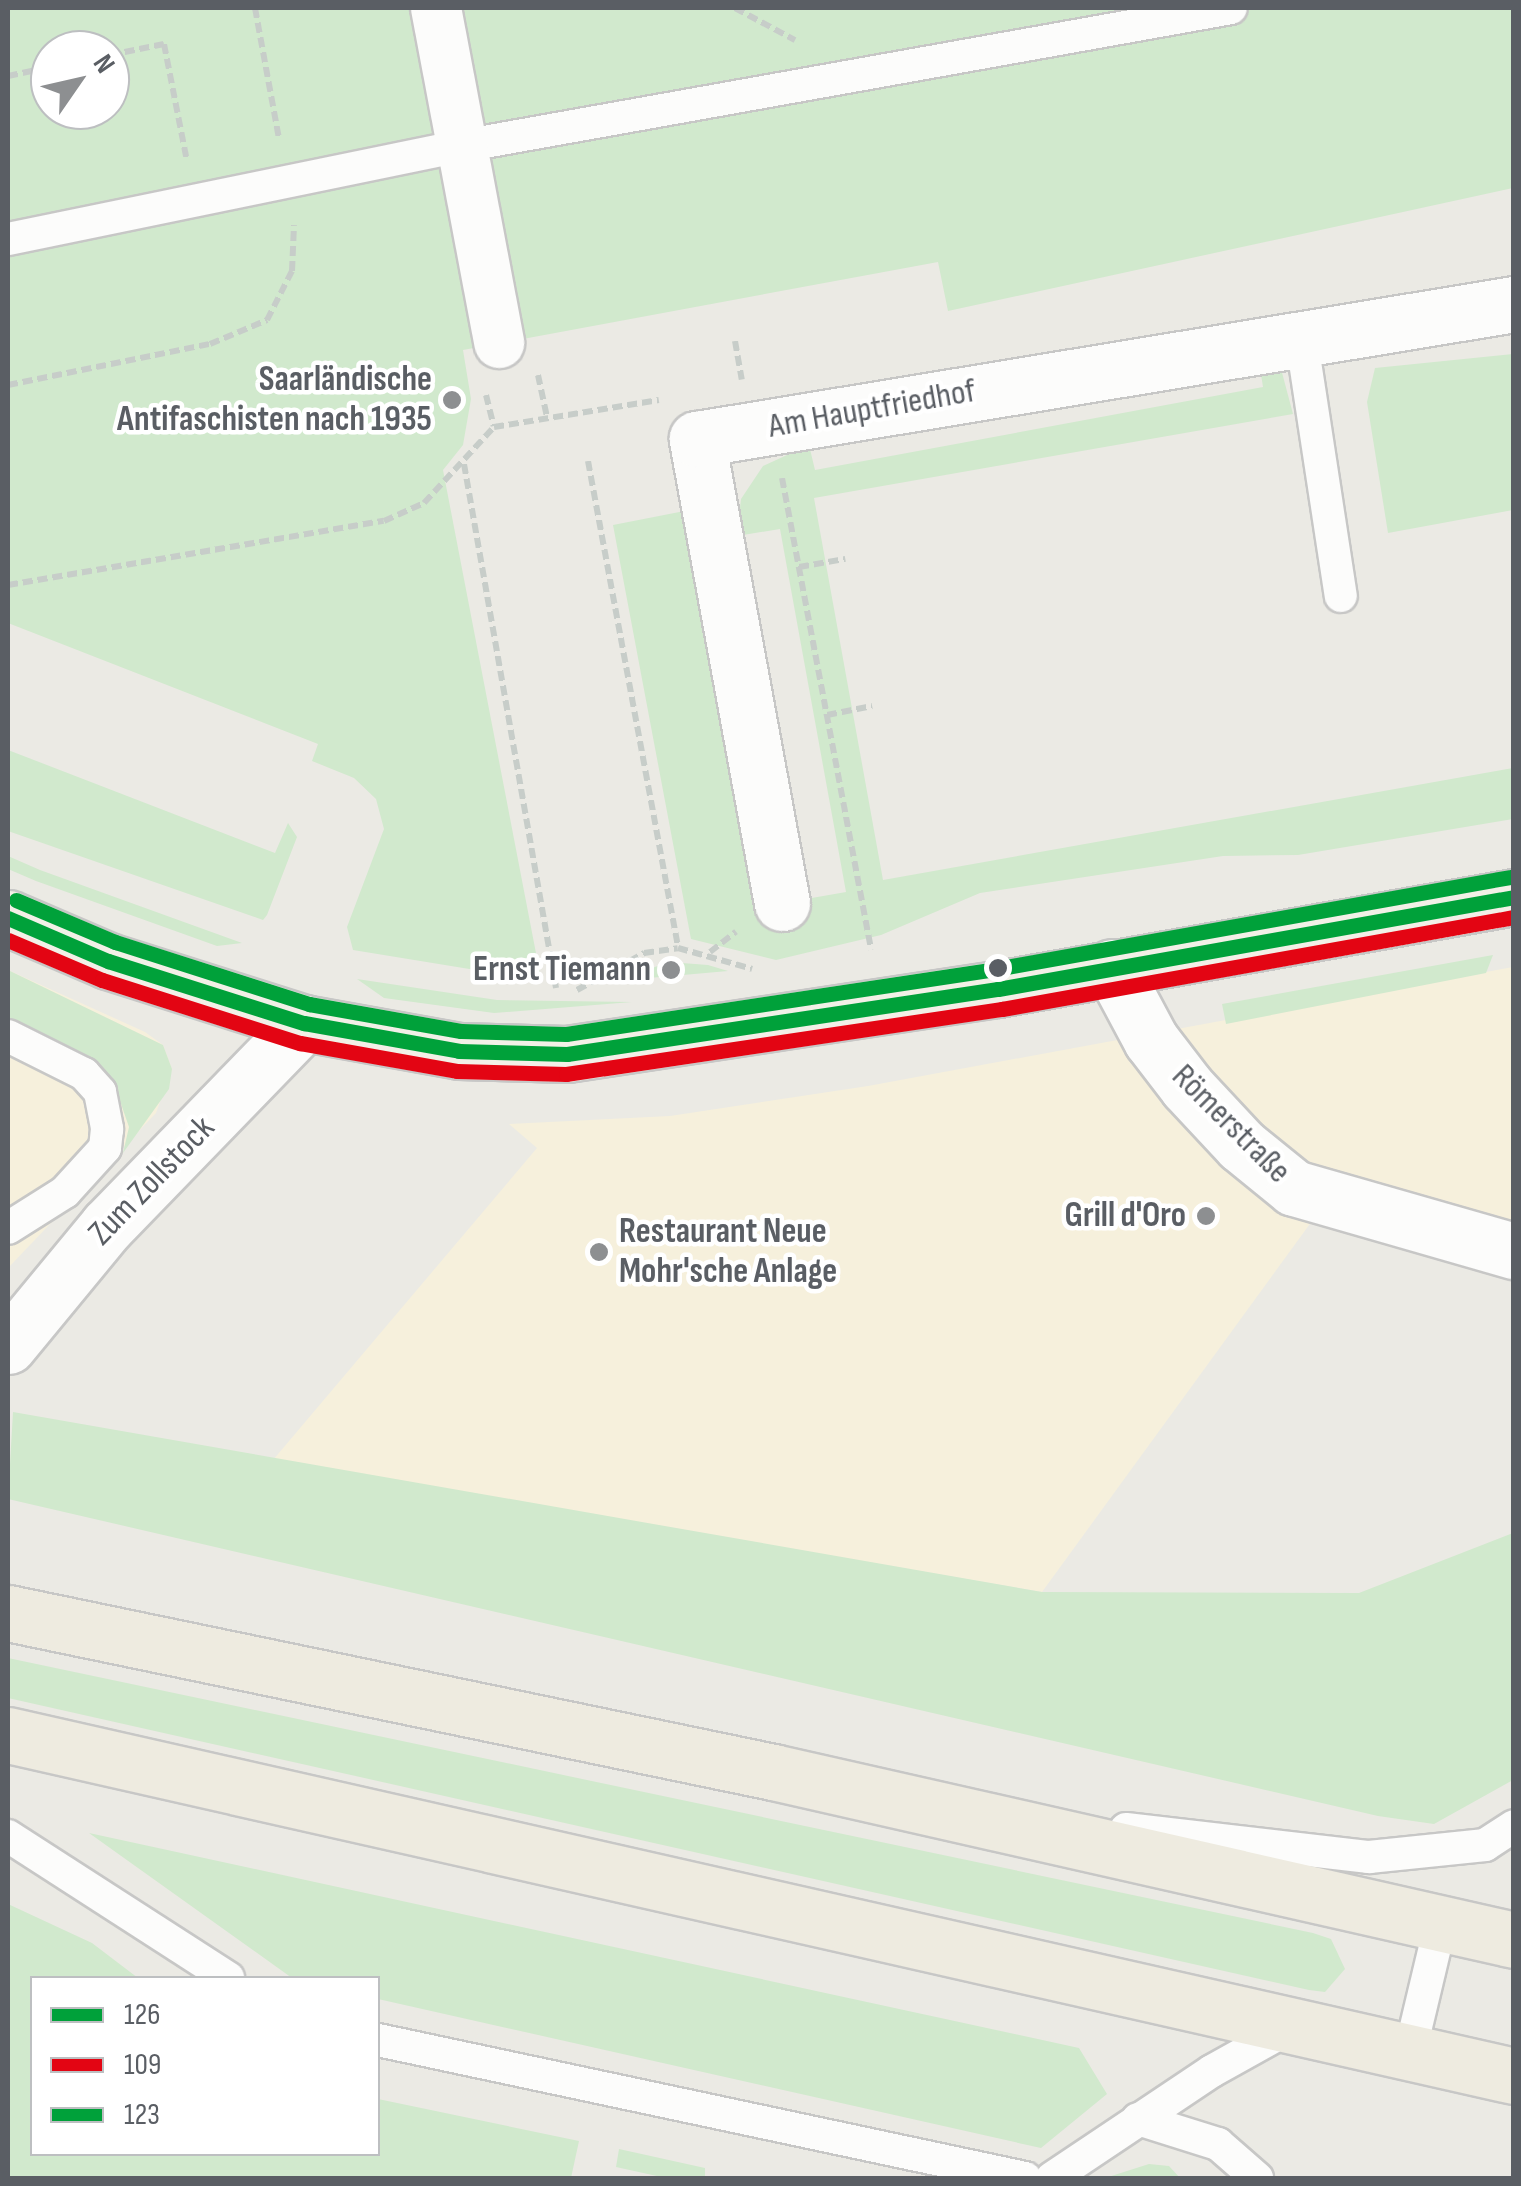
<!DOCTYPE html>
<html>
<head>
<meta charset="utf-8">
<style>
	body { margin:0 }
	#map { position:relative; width:1521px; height:2186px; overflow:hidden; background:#ebeae4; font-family:"Sofia Sans Condensed",sans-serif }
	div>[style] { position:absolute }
	.commercial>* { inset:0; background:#f6f0dc }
	.green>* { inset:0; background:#d1e9cd }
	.path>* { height:6px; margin-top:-3px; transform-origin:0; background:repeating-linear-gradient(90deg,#c7cdc9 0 10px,transparent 0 15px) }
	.roads { filter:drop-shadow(2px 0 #c7c7c6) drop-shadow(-2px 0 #c7c7c6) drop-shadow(0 2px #c7c7c6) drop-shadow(0 -2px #c7c7c6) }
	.service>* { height:32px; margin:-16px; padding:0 16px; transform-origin:16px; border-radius:16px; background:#fcfcfb }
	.pedestrian>* { height:50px; margin:-25px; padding:0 25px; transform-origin:25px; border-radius:25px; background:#fcfcfb }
	.minor>* { height:55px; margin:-27.5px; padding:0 27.5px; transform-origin:27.5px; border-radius:27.5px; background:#fcfcfb }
	.tertiary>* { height:55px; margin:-27.5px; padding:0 27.5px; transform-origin:27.5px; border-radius:27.5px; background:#fcfcfb }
	.primary>* { height:55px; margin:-27.5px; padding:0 27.5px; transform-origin:27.5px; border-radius:27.5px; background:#f2f0e7 }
	.motorway>* { height:55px; margin:-27.5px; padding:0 27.5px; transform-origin:27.5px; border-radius:27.5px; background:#eeebe0 }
	.bus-1>* { height:15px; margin:-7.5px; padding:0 7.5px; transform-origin:7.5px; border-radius:7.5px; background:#00a13a }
	.bus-2>* { height:15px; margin:-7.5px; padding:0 7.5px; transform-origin:7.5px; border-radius:7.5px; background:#e30513 }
	.bus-3>* { height:15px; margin:-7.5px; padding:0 7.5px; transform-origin:7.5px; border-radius:7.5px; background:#00a13a }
	.dots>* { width:28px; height:28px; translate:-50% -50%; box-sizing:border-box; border:5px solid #fff; border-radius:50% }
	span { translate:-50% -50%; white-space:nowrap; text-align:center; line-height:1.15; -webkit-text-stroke:9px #fff; paint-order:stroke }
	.poi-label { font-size:35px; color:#5a5e64; font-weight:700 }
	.right { translate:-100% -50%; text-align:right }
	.left { translate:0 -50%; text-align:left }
	.street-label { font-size:35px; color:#5a5e64 }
	.frame { position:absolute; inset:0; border:10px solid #5a5e64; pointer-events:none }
	.legend { position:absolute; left:30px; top:1976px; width:350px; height:180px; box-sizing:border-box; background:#fff; border:2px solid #bdbfc1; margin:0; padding:12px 18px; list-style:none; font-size:30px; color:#5a5e64 }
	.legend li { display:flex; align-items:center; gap:20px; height:50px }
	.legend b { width:50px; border:2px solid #bdbfc1 }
	.north { position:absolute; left:30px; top:30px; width:100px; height:100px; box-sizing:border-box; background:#fff; border:2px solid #bdbfc1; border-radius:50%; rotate:56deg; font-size:28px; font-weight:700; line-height:40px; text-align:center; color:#5a5e64 }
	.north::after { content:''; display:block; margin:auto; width:35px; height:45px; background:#8d8f91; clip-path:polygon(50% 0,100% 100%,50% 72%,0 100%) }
</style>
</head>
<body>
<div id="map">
	<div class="commercial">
		<i style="clip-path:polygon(1513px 967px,1513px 1231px,1312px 1221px,1042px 1592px,273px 1460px,537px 1148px,509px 1124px,670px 1116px,868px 1086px)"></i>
		<i style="clip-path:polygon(8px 970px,145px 1032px,163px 1045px,172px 1069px,156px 1113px,8px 1268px)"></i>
	</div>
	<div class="green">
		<i style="clip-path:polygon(evenodd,8px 8px,1513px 8px,1513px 188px,948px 311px,938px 262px,463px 350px,471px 399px,463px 445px,443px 470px,540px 974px,500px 974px,353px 950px,347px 927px,384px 829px,376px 799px,354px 778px,312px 761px,318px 744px,8px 623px,8px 8px,50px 50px,110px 50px,110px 110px,50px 110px,50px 50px)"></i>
		<i style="clip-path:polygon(1513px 354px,1513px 510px,1388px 533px,1367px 402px,1375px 368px)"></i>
		<i style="clip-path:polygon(1259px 362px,1280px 365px,1293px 414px,814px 498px,883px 880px,1513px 768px,1513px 819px,1298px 855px,1223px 856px,980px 893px,881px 935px,776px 960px,691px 939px,613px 525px,710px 506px,783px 903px,846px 892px,780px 529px,737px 536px,741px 499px,763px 466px,809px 445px,815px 470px,1263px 387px)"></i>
		<i style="clip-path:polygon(8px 750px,275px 853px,288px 823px,297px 837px,267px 915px,263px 920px,8px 831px)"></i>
		<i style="clip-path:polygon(8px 856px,40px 870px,242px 943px,217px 946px,36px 881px,8px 869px)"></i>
		<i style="clip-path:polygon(1493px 955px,1486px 973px,1226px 1024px,1222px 1004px)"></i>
		<i style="clip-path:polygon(669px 962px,708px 965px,728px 971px,615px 981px)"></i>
		<i style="clip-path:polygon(8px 970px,163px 1045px,172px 1069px,169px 1089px,123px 1153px,129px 1127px,112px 1078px,95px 1063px,8px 1019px)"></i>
		<i style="clip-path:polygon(357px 979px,497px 1000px,632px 1002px,494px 1013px,384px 998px)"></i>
		<i style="clip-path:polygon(13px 1412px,1042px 1592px,1359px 1593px,1513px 1533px,1513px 1780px,1434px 1824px,1378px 1816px,8px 1499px)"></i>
		<i style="clip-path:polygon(8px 1658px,1313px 1933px,1331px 1939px,1345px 1969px,1325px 1992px,1309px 1990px,8px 1698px)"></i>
		<i style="clip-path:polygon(89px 1833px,1079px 2048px,1107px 2094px,1041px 2148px,378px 1999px,378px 1978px,292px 1978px)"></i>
		<i style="clip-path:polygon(8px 1904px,92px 1943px,138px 1978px,32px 1978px,32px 2154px,378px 2154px,378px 2099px,579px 2141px,571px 2178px,8px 2178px)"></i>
		<i style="clip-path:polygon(619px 2149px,705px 2168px,705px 2178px,666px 2178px,616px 2167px)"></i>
		<i style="clip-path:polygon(1149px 2164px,1169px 2166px,1180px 2178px,1105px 2178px)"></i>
	</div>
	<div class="path">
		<i style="left:255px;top:8px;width:133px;rotate:79.6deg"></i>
		<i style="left:735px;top:8px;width:68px;rotate:28.1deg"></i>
		<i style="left:110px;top:55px;width:55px;rotate:-11.5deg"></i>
		<i style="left:164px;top:44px;width:119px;rotate:78.9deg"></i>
		<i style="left:8px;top:76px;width:43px;rotate:-12.1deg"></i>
		<i style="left:735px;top:341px;width:39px;rotate:80deg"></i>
		<i style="left:538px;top:375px;width:43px;rotate:77.9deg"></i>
		<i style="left:8px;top:385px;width:206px;rotate:-11.5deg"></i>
		<i style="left:210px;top:344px;width:62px;rotate:-22.8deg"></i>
		<i style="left:267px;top:320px;width:55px;rotate:-63deg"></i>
		<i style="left:292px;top:271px;width:46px;rotate:-87.5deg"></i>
		<i style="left:486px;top:395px;width:32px;rotate:76deg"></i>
		<i style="left:588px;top:461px;width:495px;rotate:79.5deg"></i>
		<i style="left:464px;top:464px;width:532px;rotate:80.04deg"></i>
		<i style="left:782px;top:478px;width:480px;rotate:79.3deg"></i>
		<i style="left:799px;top:567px;width:47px;rotate:-9.9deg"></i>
		<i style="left:8px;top:585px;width:381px;rotate:-9.7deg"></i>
		<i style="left:384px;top:521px;width:44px;rotate:-24.2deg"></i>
		<i style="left:424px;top:503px;width:103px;rotate:-47.4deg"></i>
		<i style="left:494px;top:427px;width:167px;rotate:-9.3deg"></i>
		<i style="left:827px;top:715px;width:46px;rotate:-11.3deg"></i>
		<i style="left:710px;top:952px;width:33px;rotate:-38deg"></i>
		<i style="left:577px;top:990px;width:77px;rotate:-28.9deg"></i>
		<i style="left:644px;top:953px;width:34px;rotate:-8deg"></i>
		<i style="left:678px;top:948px;width:77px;rotate:15.8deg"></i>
	</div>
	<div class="roads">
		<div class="service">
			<i style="left:8px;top:239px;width:463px;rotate:-11.6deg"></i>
			<i style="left:462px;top:146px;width:781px;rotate:-10.17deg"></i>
			<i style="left:1301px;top:336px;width:263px;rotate:81.3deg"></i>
			<i style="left:8px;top:1036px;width:85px;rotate:26.6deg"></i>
			<i style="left:84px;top:1074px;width:24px;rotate:48deg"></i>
			<i style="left:100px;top:1092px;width:38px;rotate:79deg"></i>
			<i style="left:107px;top:1129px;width:19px;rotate:96deg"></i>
			<i style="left:105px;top:1148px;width:59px;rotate:132.3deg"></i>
			<i style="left:65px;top:1192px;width:67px;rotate:147.7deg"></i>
			<i style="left:1126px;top:1829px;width:245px;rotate:6.6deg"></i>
			<i style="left:1369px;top:1857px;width:117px;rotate:-5.9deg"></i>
			<i style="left:1485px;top:1845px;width:35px;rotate:-33deg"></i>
			<i style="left:8px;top:1836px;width:262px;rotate:32.8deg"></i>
			<i style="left:378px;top:2040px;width:662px;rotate:12.04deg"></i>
			<i style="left:1410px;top:2052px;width:134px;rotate:-76.6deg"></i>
			<i style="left:1138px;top:2119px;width:84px;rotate:17.4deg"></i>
			<i style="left:1218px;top:2144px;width:52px;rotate:41.1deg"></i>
			<i style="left:1052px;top:2178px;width:192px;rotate:-33.8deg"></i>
			<i style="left:1212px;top:2071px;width:93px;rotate:-29.1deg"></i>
		</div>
		<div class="pedestrian">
			<i style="left:436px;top:8px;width:341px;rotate:79.3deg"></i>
		</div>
		<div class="minor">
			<i style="left:782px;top:903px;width:472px;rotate:-100.4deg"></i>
			<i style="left:697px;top:439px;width:828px;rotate:-9.38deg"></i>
			<i style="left:1112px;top:967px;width:83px;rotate:61.9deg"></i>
			<i style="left:1151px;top:1040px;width:59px;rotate:52.5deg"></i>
			<i style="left:1187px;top:1087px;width:79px;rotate:47deg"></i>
			<i style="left:1241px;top:1145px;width:68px;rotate:39.1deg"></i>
			<i style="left:1294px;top:1188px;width:229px;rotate:16deg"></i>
		</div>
		<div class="tertiary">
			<i style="left:8px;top:1346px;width:156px;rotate:-50.5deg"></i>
			<i style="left:107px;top:1226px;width:283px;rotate:-45.9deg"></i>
		</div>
		<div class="primary">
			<i style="left:8px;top:918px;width:109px;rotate:23.3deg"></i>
			<i style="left:108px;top:961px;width:206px;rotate:17.6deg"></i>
			<i style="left:304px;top:1023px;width:158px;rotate:10.2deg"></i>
			<i style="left:459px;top:1051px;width:108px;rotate:1.6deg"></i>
			<i style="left:567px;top:1054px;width:436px;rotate:-8.6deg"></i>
			<i style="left:998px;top:989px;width:524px;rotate:-10.11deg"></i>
		</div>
		<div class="motorway">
			<i style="left:8px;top:1613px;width:781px;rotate:11.74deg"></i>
			<i style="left:773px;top:1772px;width:760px;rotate:12.77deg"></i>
			<i style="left:8px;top:1735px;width:1544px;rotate:12.76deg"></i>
		</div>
	</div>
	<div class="bus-1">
		<i style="left:8px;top:918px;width:109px;rotate:23.3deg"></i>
		<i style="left:108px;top:961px;width:206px;rotate:17.6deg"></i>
		<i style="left:304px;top:1023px;width:158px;rotate:10.2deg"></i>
		<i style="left:459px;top:1051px;width:108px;rotate:1.6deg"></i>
		<i style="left:567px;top:1054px;width:436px;rotate:-8.6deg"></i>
		<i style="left:998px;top:989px;width:524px;rotate:-10.11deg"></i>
	</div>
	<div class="bus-2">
		<i style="left:8px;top:940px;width:102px;rotate:23.1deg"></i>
		<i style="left:102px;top:980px;width:208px;rotate:17.7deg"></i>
		<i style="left:300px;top:1043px;width:159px;rotate:10.1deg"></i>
		<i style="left:457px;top:1071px;width:109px;rotate:1.6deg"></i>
		<i style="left:566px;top:1074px;width:441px;rotate:-8.5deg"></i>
		<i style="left:1002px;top:1009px;width:520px;rotate:-10.19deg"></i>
	</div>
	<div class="bus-3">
		<i style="left:16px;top:900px;width:108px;rotate:23deg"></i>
		<i style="left:115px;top:942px;width:204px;rotate:17.7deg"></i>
		<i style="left:309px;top:1004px;width:154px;rotate:10.1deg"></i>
		<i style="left:461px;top:1031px;width:105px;rotate:1.6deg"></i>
		<i style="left:566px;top:1034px;width:434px;rotate:-8.6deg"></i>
		<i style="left:995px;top:969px;width:523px;rotate:-10.13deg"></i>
	</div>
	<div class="dots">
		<i style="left:452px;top:400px;background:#8d8f91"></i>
		<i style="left:998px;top:968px;background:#5a5e64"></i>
		<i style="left:671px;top:970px;background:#8d8f91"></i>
		<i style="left:1206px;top:1216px;background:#8d8f91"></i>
		<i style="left:599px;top:1252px;background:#8d8f91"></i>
	</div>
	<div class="poi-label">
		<span class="right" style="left:432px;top:400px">Saarländische<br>Antifaschisten nach 1935</span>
		<span class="right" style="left:651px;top:970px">Ernst Tiemann</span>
		<span class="right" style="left:1186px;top:1216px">Grill d'Oro</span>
		<span class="left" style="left:619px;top:1252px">Restaurant Neue<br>Mohr'sche Anlage</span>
	</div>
	<div class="street-label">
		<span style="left:872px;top:409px;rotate:-10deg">Am Hauptfriedhof</span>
		<span style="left:1231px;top:1124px;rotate:45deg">Römerstraße</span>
		<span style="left:152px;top:1181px;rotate:-46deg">Zum Zollstock</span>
	</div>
	<div class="frame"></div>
	<ul class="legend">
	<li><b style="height:12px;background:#00a13a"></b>126</li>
	<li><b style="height:12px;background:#e30513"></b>109</li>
	<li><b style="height:12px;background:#00a13a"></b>123</li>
	</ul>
	<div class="north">N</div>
</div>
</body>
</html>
